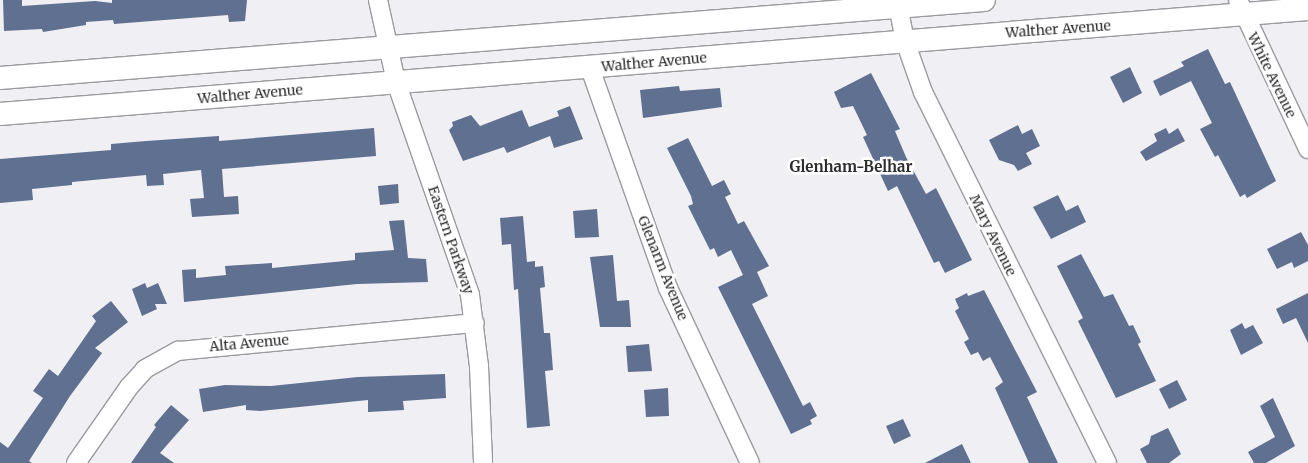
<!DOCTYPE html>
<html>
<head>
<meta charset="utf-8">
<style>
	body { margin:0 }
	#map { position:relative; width:1308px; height:463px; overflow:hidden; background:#f0eff3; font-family:Merriweather,serif }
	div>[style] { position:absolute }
	.building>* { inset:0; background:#607090 }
	.roads { filter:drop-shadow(1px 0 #9b9a9f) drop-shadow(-1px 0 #9b9a9f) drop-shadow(0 1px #9b9a9f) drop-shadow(0 -1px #9b9a9f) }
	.minor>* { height:18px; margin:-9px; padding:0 9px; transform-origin:9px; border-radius:9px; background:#fff }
	.major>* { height:22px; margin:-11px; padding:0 11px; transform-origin:11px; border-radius:11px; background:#fff }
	span { translate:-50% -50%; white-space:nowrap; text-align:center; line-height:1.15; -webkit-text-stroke:5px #fff; paint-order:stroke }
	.street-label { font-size:14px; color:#2d2d2f }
	.neighbourhood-label { font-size:15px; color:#2d2d2f; font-weight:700 }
</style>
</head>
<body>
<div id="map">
	<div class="building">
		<i style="clip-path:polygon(3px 0,22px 0,22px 6px,95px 1px,112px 3px,112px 0,247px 0,245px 21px,229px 22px,228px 15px,114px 24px,113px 20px,86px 22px,86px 25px,43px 32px,42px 29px,4px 31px)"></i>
		<i style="clip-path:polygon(1208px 49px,1225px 84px,1230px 82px,1276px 181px,1247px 198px,1245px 194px,1240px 197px,1218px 155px,1215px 157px,1200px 129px,1212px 123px,1191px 81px,1160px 96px,1153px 81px,1184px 66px,1181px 62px)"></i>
		<i style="clip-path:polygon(1130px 67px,1142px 93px,1123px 103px,1110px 77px)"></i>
		<i style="clip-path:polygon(871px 73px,900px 129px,895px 131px,906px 157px,926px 194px,936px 188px,972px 260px,945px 273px,939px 261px,934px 263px,897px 186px,888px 191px,863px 137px,867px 135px,853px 106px,841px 108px,834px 92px)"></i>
		<i style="clip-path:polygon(679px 86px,680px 91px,720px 88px,722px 107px,643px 118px,640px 90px)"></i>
		<i style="clip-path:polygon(570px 106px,583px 139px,554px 148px,550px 136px,507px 153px,504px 147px,463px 161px,449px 130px,453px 126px,452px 122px,471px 115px,480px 126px,522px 110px,529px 127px,559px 116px,557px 111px)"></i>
		<i style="clip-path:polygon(1018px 125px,1022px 134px,1032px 129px,1040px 146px,1026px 153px,1032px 164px,1018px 171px,1014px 165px,999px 160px,989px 140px)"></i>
		<i style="clip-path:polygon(374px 128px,376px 156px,222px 169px,224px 197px,238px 196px,239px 214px,192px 217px,190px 199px,204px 198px,201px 170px,163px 174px,164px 185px,147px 186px,146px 175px,72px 182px,72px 185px,32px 189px,33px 200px,0 203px,0 159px,111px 150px,111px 144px,146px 141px,219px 136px,219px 141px)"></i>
		<i style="clip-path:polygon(1166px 128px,1169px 134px,1178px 128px,1185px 141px,1146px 161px,1140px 152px,1157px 141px,1154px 134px)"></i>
		<i style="clip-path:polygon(688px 138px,712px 186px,724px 180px,731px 194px,725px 197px,738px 224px,744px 221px,769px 266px,757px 272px,768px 296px,752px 304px,803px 406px,810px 402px,817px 416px,810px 420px,812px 424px,791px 434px,718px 287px,743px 275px,731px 250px,718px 257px,714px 248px,710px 250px,688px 206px,693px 204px,691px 196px,667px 148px)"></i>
		<i style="clip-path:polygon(398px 184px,399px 203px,380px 205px,378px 186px)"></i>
		<i style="clip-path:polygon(1058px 195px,1066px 211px,1078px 205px,1086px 222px,1051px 239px,1033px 207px)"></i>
		<i style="clip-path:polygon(597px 209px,599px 237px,575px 238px,573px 211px)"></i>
		<i style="clip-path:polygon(523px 216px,527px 262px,535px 261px,535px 267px,543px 266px,545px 287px,540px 288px,544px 333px,550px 333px,553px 370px,545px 371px,550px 426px,527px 428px,518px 289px,514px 290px,511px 244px,502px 245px,500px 218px)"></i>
		<i style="clip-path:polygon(404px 220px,408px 258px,426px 259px,428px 282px,357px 284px,184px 302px,182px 270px,196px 269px,196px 278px,226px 275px,225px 266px,272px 263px,272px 268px,355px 260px,355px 253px,394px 250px,389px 221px)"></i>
		<i style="clip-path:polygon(1301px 232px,1308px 245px,1308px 261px,1294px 268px,1292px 262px,1277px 269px,1267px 249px)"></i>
		<i style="clip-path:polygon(1081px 254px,1104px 297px,1113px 294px,1129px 326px,1133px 325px,1141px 342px,1138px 344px,1156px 381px,1116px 398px,1078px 321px,1083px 318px,1057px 266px)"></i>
		<i style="clip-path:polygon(613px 255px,617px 301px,629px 300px,631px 327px,600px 327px,590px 257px)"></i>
		<i style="clip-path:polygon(145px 283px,147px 288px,158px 283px,167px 304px,155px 304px,157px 309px,142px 316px,132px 289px)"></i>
		<i style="clip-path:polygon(984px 290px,1037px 392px,1027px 397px,1058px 463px,1029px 463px,995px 388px,1003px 382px,990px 357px,983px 361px,978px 352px,971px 355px,964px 342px,969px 339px,955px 311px,959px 308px,955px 299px,967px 293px,968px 296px)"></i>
		<i style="clip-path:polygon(1308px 293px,1308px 343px,1296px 318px,1283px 324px,1276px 309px)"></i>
		<i style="clip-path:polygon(111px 301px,128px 322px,95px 348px,102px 353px,70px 396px,29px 461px,32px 463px,0 463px,0 442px,8px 448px,43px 398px,33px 391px,49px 369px,58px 376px,96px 321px,92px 316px)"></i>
		<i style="clip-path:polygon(1242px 323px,1245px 329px,1253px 325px,1263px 343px,1241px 355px,1230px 330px)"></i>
		<i style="clip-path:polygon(649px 344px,652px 371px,628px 372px,626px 346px)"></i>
		<i style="clip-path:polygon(445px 374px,446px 398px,403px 401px,404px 410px,368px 412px,368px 400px,260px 411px,246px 410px,246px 405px,203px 412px,199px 389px,225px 385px,271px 386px,358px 377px)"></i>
		<i style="clip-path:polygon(1177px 380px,1187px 400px,1169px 409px,1159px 389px)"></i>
		<i style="clip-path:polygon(668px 388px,669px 416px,646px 417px,644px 390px)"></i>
		<i style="clip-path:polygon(1273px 398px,1295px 446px,1266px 463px,1254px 463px,1248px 452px,1275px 437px,1260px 406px)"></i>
		<i style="clip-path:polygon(171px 405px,189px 420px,160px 453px,174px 463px,131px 463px,156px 427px,154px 425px)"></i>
		<i style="clip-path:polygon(903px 419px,911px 436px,894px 444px,886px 426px)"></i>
		<i style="clip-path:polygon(1168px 428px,1181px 454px,1169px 463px,1147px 463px,1140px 449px,1149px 444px,1151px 436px)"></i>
		<i style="clip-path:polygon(962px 444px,971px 463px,925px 463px)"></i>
	</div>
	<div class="roads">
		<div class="minor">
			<i style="left:378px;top:0;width:84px;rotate:77.6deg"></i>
			<i style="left:396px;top:82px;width:225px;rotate:70.8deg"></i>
			<i style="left:470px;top:295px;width:72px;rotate:82.8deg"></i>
			<i style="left:479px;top:366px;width:97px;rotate:87.6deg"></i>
			<i style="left:897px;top:0;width:42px;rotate:79deg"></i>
			<i style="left:905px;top:41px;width:54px;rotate:70.6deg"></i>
			<i style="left:923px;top:92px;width:414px;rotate:63.6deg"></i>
			<i style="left:1238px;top:0;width:165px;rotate:64.8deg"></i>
			<i style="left:590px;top:68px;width:233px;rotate:70.5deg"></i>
			<i style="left:668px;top:288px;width:193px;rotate:64.9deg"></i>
			<i style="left:76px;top:463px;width:93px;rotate:-55.1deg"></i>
			<i style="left:129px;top:387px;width:24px;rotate:-48deg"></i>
			<i style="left:145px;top:369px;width:38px;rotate:-29deg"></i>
			<i style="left:178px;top:351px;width:298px;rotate:-5.4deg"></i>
		</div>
		<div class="major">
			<i style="left:0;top:78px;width:987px;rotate:-4.53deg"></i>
			<i style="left:0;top:114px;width:1312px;rotate:-4.59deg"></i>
		</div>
	</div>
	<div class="street-label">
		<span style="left:1058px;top:29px;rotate:-4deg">Walther Avenue</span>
		<span style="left:654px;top:62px;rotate:-5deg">Walther Avenue</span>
		<span style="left:1272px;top:75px;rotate:64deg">White Avenue</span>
		<span style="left:250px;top:94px;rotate:-5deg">Walther Avenue</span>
		<span style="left:993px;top:235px;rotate:64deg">Mary Avenue</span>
		<span style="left:451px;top:240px;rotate:71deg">Eastern Parkway</span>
		<span style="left:663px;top:268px;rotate:68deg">Glenarm Avenue</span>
		<span style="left:249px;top:343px;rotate:-5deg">Alta Avenue</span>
	</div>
	<div class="neighbourhood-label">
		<span style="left:851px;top:167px">Glenham-Belhar</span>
	</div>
</div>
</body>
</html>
